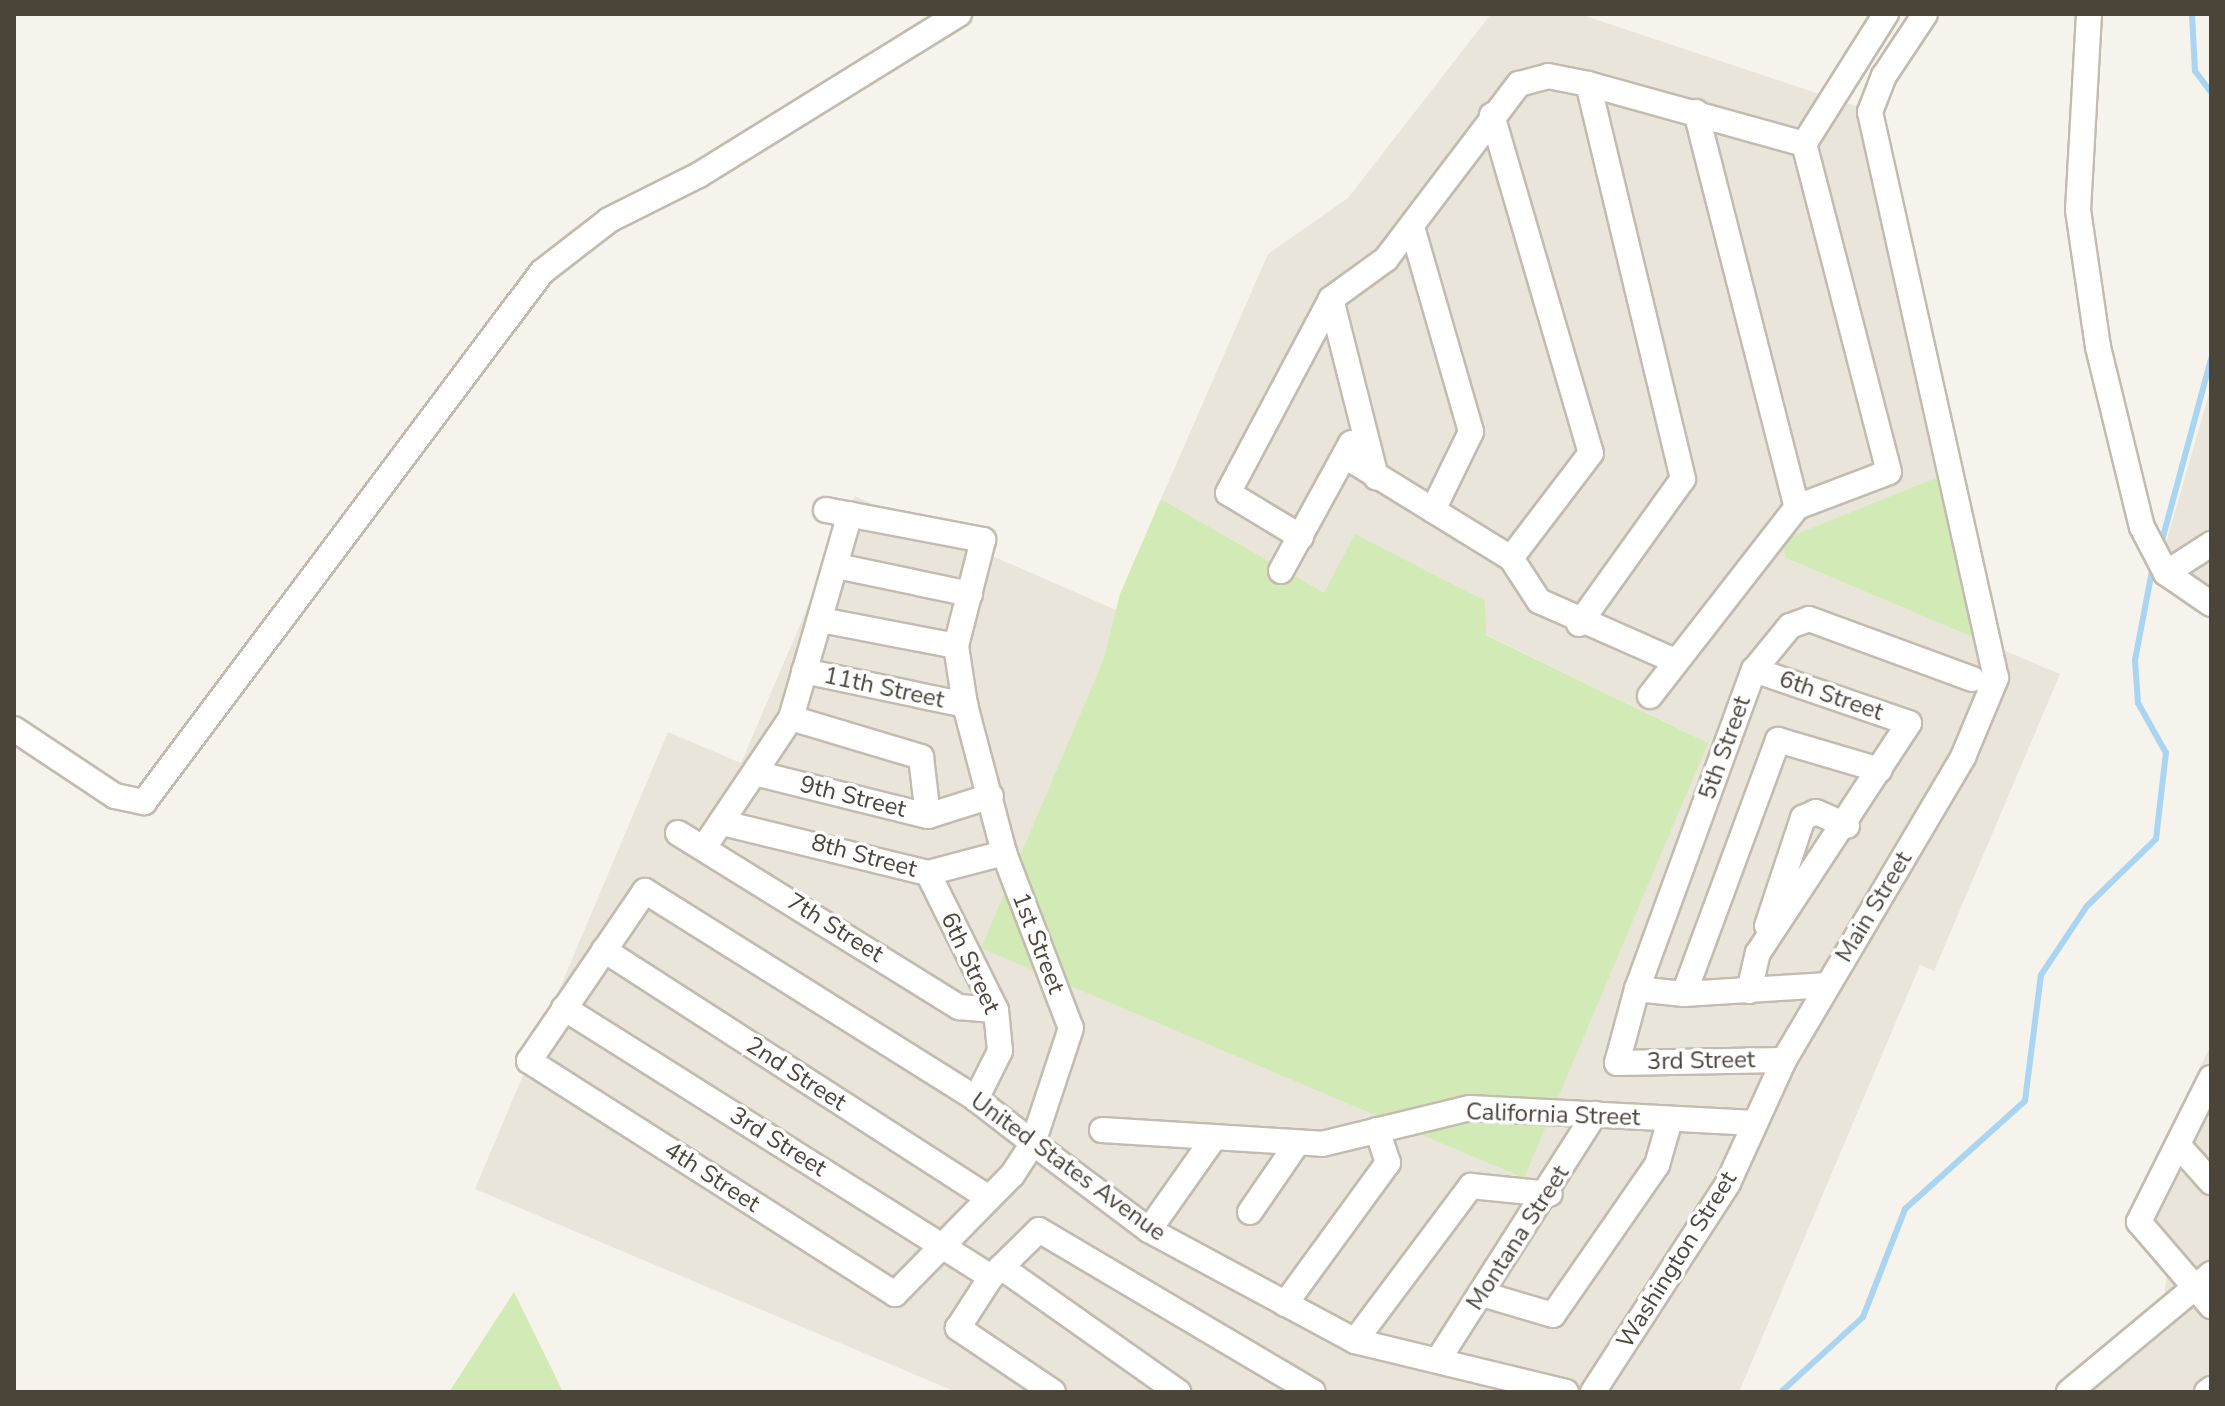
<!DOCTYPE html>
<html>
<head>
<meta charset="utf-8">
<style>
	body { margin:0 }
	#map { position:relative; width:2225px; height:1406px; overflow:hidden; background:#f6f3ec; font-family:"Nunito Sans",sans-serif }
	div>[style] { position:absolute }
	.residential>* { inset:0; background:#eae5da }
	.green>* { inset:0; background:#d2eab5 }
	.stream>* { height:6px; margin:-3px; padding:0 3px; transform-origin:3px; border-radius:3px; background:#a9d4f2 }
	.roads { filter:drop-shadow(2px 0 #c2bbae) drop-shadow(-2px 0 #c2bbae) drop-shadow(0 2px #c2bbae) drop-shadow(0 -2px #c2bbae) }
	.minor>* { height:24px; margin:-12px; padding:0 12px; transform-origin:12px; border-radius:12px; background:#fff }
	span { translate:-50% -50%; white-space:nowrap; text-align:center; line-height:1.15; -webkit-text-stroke:7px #fff; paint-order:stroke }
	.street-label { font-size:24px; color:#4b4439 }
	.frame { position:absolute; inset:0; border:16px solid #4b4439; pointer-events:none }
</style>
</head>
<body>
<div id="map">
	<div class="residential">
		<i style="clip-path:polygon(1491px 14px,1579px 14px,1861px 108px,1943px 475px,1783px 540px,1786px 558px,2060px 674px,1934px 971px,1920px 965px,1739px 1392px,956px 1392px,475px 1189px,668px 732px,741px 763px,855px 496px,1116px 610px,1103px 661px,1708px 743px,1485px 634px,1355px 535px,1325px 594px,1161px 499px,1268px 254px,1348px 198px)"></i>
		<i style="clip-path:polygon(2211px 387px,2211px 619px,2155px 581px)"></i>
		<i style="clip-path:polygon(2211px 1045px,2211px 1392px,2053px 1392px,2164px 1299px,2167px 1270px,2124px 1220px)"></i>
	</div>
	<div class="green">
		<i style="clip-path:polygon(1943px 475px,1977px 639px,1786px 558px,1782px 540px)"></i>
		<i style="clip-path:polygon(1161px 499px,1324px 593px,1355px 534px,1485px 601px,1486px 635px,1708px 743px,1524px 1178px,981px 948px,1103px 661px,1120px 594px)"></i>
		<i style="clip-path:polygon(514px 1292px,563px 1392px,449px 1392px)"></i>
	</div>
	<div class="stream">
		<i style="left:2192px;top:14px;width:57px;rotate:87deg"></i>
		<i style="left:2195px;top:71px;width:26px;rotate:53deg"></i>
		<i style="left:2160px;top:548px;width:196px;rotate:-74.9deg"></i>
		<i style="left:1781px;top:1392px;width:111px;rotate:-42.4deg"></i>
		<i style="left:1863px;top:1317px;width:116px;rotate:-68.7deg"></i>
		<i style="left:1905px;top:1209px;width:161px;rotate:-42deg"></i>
		<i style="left:2025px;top:1101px;width:127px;rotate:-82.8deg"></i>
		<i style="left:2041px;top:975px;width:83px;rotate:-56.3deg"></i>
		<i style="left:2087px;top:906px;width:96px;rotate:-44.2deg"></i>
		<i style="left:2156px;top:839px;width:87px;rotate:-83.4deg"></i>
		<i style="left:2166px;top:753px;width:57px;rotate:-119.2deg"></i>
		<i style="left:2138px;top:703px;width:43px;rotate:-94deg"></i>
		<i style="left:2135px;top:660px;width:96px;rotate:-79.2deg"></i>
	</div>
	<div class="roads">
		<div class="minor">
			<i style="left:2089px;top:14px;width:196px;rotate:93.2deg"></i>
			<i style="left:2078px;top:210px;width:138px;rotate:81.7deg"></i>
			<i style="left:2098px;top:347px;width:185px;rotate:76.3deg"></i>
			<i style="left:2142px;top:527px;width:52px;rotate:62.4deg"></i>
			<i style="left:2166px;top:573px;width:55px;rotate:34.6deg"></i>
			<i style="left:1696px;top:112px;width:408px;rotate:75.7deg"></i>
			<i style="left:1492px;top:115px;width:352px;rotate:73.7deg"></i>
			<i style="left:1591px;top:453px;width:132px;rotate:127.3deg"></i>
			<i style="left:1412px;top:227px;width:213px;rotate:73.9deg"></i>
			<i style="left:1471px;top:432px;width:87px;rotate:116deg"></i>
			<i style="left:1331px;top:299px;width:184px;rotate:75.8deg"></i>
			<i style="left:1345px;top:456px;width:195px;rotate:31.6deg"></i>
			<i style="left:1511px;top:558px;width:51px;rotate:56.9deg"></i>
			<i style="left:1539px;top:601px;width:149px;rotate:23.8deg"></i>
			<i style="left:826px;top:510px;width:160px;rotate:10.8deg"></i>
			<i style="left:983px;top:540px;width:109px;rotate:104.3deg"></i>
			<i style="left:956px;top:646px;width:60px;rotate:81.3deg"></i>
			<i style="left:965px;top:705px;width:153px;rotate:75.2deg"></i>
			<i style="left:1004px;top:853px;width:187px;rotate:69.1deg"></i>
			<i style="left:1071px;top:1028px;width:121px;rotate:108.3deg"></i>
			<i style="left:1033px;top:1143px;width:38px;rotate:123deg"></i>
			<i style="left:1012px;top:1175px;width:167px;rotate:134.5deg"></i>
			<i style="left:895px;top:1294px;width:434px;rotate:-147.5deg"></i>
			<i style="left:529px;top:1061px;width:206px;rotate:-55.7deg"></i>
			<i style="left:645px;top:891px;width:391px;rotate:32.1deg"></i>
			<i style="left:976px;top:1099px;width:72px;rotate:37.7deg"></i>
			<i style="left:1033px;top:1143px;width:145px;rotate:36.9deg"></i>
			<i style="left:1149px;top:1230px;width:234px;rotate:28.3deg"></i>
			<i style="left:1355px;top:1341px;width:217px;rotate:13.6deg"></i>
			<i style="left:1301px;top:537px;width:85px;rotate:-148.9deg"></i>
			<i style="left:1228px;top:493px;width:220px;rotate:-62deg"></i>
			<i style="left:1331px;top:299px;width:68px;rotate:-36deg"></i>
			<i style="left:1386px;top:259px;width:220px;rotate:-52.8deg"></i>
			<i style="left:1519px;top:84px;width:30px;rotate:-15deg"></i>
			<i style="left:1548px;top:76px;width:41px;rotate:11.3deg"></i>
			<i style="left:1588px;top:84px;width:224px;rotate:15.5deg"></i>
			<i style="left:837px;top:566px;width:136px;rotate:11.9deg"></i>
			<i style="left:1281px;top:571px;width:146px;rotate:-61.3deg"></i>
			<i style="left:2166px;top:573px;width:54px;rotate:-32.8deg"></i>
			<i style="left:821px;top:620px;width:137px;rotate:10.9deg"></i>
			<i style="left:1579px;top:624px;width:178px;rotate:-54.4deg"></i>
			<i style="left:1683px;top:479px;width:406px;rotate:-103.5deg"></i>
			<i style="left:804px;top:671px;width:165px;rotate:11.9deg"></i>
			<i style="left:1650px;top:696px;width:239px;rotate:-52.1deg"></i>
			<i style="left:1797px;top:507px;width:98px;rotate:-20.8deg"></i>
			<i style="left:1889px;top:472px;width:339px;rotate:-104.5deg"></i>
			<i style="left:1804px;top:144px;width:154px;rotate:-57.8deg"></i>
			<i style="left:791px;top:718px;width:136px;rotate:16.7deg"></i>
			<i style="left:921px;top:757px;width:59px;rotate:83.2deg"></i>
			<i style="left:14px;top:729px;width:121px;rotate:33.6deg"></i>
			<i style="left:115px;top:796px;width:30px;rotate:12deg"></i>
			<i style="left:144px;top:802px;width:663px;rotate:-53.1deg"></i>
			<i style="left:542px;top:272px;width:85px;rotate:-37.8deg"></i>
			<i style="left:609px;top:220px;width:101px;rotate:-26.6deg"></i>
			<i style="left:699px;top:175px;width:306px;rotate:-31.8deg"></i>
			<i style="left:759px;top:774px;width:174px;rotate:14deg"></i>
			<i style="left:928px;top:816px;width:66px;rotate:-17.6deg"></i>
			<i style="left:723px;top:823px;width:211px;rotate:13.7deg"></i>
			<i style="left:928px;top:873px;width:79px;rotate:-14.7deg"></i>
			<i style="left:678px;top:833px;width:331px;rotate:31.8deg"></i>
			<i style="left:959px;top:1007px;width:37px;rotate:5deg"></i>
			<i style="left:705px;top:846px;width:154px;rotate:-56.1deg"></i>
			<i style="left:791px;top:718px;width:212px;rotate:-73.9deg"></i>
			<i style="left:928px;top:873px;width:153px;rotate:63.6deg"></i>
			<i style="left:996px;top:1010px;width:41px;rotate:84.4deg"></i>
			<i style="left:1000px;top:1051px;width:54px;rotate:116.6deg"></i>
			<i style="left:1767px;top:926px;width:114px;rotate:-71.6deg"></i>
			<i style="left:1803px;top:818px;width:14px;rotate:-25deg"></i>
			<i style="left:1816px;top:812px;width:34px;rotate:24deg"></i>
			<i style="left:604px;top:950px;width:458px;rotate:32.8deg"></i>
			<i style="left:1637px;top:989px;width:47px;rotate:6.1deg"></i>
			<i style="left:1684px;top:994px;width:144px;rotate:-3.6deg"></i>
			<i style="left:1749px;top:991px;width:39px;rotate:-77deg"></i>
			<i style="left:1758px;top:953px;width:275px;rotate:-56.7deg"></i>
			<i style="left:1909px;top:723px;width:164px;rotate:-161.1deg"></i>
			<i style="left:1684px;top:994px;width:271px;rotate:-69.7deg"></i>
			<i style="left:1778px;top:740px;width:106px;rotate:16.4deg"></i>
			<i style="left:564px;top:1008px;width:505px;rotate:32.21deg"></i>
			<i style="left:1784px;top:1060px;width:167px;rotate:179deg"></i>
			<i style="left:1617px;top:1063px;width:77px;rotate:-74.9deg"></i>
			<i style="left:1637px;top:989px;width:340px;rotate:-69.9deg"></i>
			<i style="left:1754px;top:670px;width:57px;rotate:-50.7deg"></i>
			<i style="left:1790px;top:626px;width:20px;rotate:-20deg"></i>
			<i style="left:1809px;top:619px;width:174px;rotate:20.2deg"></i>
			<i style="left:2211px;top:1078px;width:161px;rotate:116.6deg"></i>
			<i style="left:2139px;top:1222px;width:111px;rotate:49.4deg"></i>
			<i style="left:1102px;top:1130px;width:220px;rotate:3.6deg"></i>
			<i style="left:1322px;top:1144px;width:152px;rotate:-13.7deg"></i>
			<i style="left:1470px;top:1108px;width:285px;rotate:3deg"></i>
			<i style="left:2178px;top:1145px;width:50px;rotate:48.3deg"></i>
			<i style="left:1250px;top:1212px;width:81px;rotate:-55.5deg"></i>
			<i style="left:1149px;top:1230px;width:108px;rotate:-54.8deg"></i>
			<i style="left:1001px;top:1267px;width:217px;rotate:35.2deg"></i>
			<i style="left:1482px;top:1294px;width:74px;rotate:16.5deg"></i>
			<i style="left:1553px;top:1315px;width:183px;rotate:-55.3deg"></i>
			<i style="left:1657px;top:1165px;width:47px;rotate:-73.9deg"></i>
			<i style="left:1285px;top:1304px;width:175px;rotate:-53.9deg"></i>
			<i style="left:1388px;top:1163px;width:35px;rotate:-108deg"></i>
			<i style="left:1355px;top:1341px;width:194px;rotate:-53.2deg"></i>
			<i style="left:1471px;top:1186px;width:79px;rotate:5.8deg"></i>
			<i style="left:1438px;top:1360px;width:292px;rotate:-57.5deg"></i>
			<i style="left:1053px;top:1392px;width:115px;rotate:-146deg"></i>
			<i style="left:958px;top:1328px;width:61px;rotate:-57.1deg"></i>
			<i style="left:991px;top:1277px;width:67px;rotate:-44.4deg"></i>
			<i style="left:1039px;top:1230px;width:318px;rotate:30.6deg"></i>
			<i style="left:1593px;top:1392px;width:249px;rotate:-57.1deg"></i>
			<i style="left:1728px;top:1183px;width:135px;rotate:-65.5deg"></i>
			<i style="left:1784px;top:1060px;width:352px;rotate:-59.4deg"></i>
			<i style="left:1963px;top:757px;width:86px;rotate:-67.3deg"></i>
			<i style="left:1996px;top:678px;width:580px;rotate:-102.55deg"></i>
			<i style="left:1870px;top:112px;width:39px;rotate:-69deg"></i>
			<i style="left:1884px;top:76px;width:74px;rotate:-56.5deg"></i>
			<i style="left:2069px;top:1392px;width:185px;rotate:-39.7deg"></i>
			<i style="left:2207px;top:1392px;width:5px;rotate:-37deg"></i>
		</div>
	</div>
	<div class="street-label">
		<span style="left:884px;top:688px;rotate:12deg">11th Street</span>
		<span style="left:1831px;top:696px;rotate:19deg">6th Street</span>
		<span style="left:1725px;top:748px;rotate:-70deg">5th Street</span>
		<span style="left:853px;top:797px;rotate:14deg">9th Street</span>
		<span style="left:864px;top:856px;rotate:15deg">8th Street</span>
		<span style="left:1874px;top:907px;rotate:-59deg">Main Street</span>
		<span style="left:835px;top:928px;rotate:32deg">7th Street</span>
		<span style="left:1038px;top:943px;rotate:69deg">1st Street</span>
		<span style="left:970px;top:963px;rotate:65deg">6th Street</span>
		<span style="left:1701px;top:1061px;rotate:-1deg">3rd Street</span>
		<span style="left:796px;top:1074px;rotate:33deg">2nd Street</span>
		<span style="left:1553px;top:1115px;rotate:2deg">California Street</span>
		<span style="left:778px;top:1142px;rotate:32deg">3rd Street</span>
		<span style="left:1068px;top:1167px;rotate:36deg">United States Avenue</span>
		<span style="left:712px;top:1177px;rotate:33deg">4th Street</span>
		<span style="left:1518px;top:1238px;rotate:-57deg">Montana Street</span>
		<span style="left:1677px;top:1260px;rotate:-58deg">Washington Street</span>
	</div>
	<div class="frame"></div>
</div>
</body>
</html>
